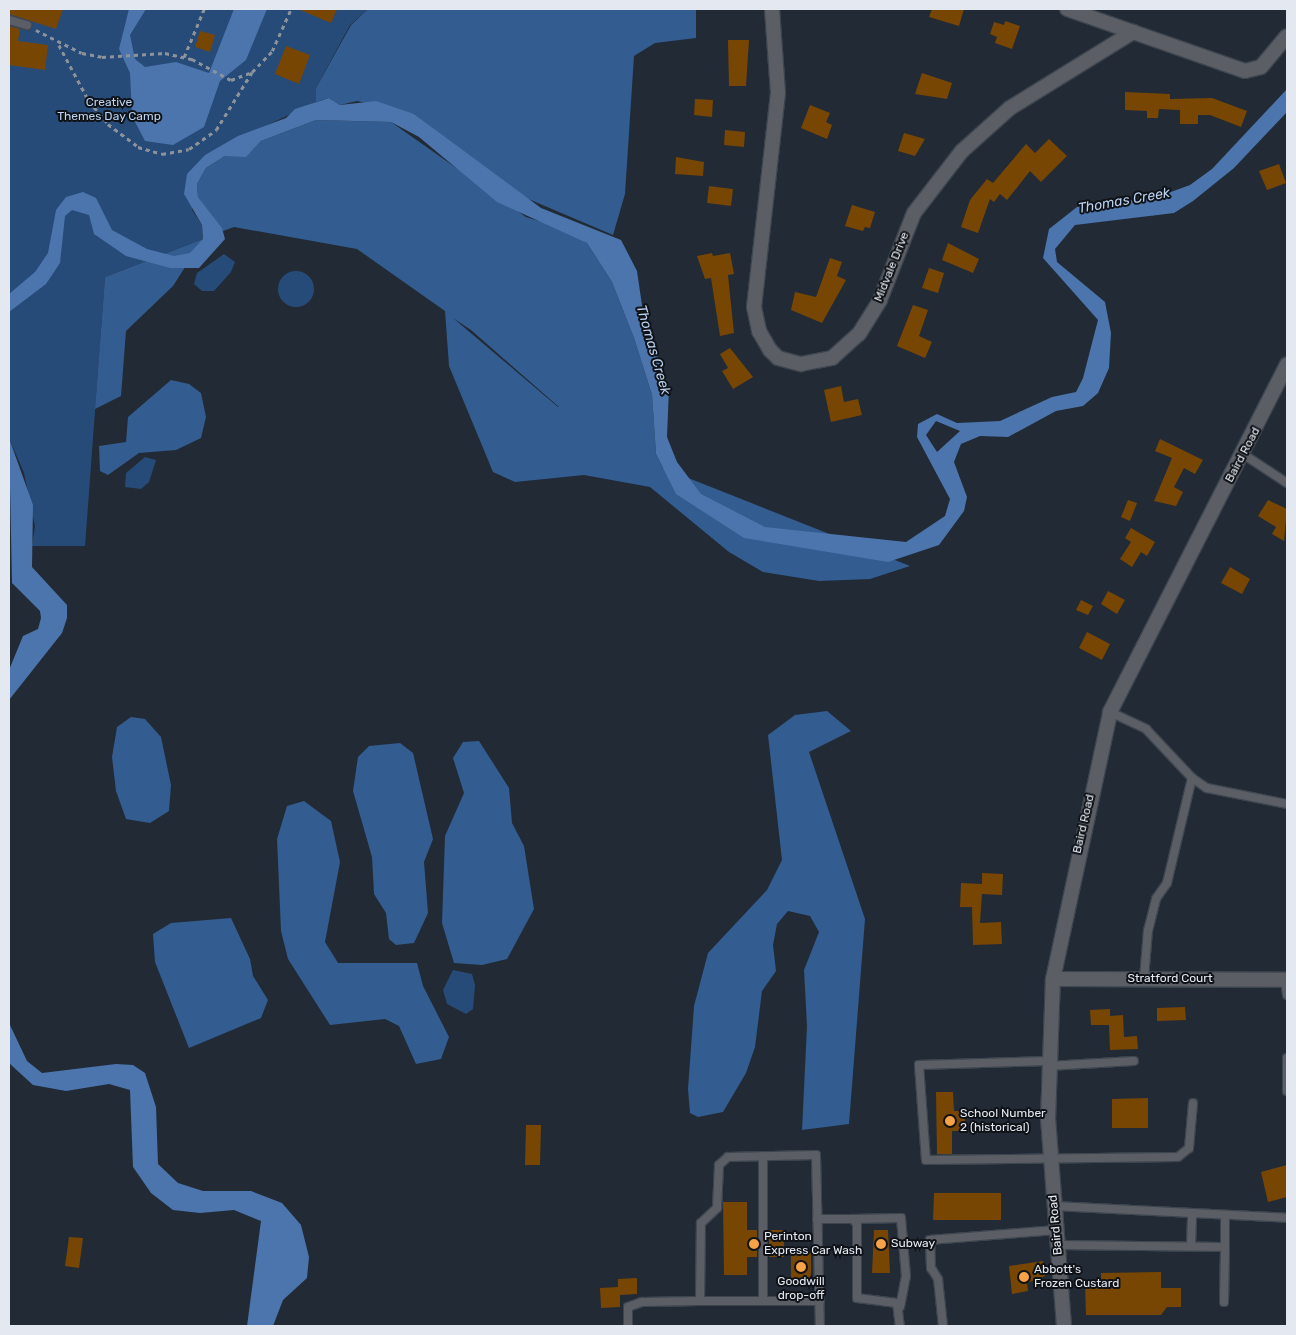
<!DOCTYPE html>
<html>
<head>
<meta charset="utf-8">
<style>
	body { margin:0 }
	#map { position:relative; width:1296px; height:1335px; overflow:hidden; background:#222a35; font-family:Rubik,sans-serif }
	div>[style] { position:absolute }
	.green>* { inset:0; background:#274b78 }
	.round { border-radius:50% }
	.forest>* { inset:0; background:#335c90 }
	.water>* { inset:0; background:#4b75ac }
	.building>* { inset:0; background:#774603 }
	.path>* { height:2.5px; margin-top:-1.25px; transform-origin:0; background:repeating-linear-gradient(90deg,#8d939c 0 4px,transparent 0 8px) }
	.roads { filter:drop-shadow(1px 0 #3d454f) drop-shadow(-1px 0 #3d454f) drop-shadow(0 1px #3d454f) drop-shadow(0 -1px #3d454f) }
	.service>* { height:8px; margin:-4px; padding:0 4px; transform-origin:4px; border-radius:4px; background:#5b5f65 }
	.minor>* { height:14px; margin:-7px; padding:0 7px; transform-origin:7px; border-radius:7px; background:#5b5f65 }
	.tertiary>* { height:14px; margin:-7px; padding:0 7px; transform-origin:7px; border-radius:7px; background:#5b5f65 }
	.dots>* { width:14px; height:14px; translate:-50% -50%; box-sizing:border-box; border:2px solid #0f1217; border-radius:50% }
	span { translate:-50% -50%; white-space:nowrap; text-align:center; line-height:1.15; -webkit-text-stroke:4px #0f1217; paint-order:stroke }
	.park-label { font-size:12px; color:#bcd3f3 }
	.street-label { font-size:12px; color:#e4e9f1 }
	.poi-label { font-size:12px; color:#e4e9f1 }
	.left { translate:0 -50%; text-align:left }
	.water-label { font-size:14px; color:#b9d0f0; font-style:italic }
	.frame { position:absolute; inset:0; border:10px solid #e4e9f1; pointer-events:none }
</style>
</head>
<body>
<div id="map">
	<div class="green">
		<i style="clip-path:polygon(9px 9px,368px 9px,350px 25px,316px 88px,316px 102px,205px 155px,192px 210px,202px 225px,203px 239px,105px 277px,85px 546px,32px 546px,35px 526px,24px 473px,9px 438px)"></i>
		<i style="clip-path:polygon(224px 254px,235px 262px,231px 272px,214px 291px,202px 291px,194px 284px,197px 273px)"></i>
		<i class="round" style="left:278px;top:271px;width:36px;height:36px"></i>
		<i style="clip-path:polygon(145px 457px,156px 460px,149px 482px,141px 489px,125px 487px,126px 473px)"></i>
		<i style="clip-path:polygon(453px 970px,472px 974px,475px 985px,473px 1009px,466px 1014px,447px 1004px,443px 990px)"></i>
	</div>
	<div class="forest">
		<i style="clip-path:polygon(368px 9px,696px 9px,696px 38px,655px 43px,634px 56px,625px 194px,613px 235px,519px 195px,414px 114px,357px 101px,340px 105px,329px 98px,316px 102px,316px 88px,351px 25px)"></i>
		<i style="clip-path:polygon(evenodd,316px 120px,391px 122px,526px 217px,565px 229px,587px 243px,612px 282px,634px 338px,652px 395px,656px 454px,663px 468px,910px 566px,870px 579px,819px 581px,763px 572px,729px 552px,650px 487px,584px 475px,515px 482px,493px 472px,449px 366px,445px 311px,357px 249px,234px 227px,223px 231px,198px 197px,197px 184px,206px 168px,225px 156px,246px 156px,261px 141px,316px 120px,453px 318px,471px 330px,559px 407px,558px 407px,453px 318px)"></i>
		<i style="clip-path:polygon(203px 239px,173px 286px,126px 331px,121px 396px,95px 409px,105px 277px)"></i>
		<i style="clip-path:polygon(171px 380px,189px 384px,201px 393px,206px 417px,201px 438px,176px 450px,139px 453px,108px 475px,100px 471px,99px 446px,126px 442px,128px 417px)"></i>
		<i style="clip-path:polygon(827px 711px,851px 731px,809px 752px,865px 919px,849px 1124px,802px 1130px,807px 1026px,804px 970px,819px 932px,810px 916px,788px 911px,777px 924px,773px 945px,776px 971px,762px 991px,755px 1047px,746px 1073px,723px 1112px,698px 1117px,690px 1113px,688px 1089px,694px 1006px,708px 953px,767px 890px,782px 860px,768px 735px,795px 715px)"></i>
		<i style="clip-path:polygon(131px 717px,145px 719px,161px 737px,171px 785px,169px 811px,150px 823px,126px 819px,116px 791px,112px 757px,117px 727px)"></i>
		<i style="clip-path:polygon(479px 741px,509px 788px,512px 823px,524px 846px,534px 909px,507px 959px,482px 965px,454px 963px,442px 923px,445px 836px,464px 793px,453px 758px,463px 742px)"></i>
		<i style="clip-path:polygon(400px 743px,413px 753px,433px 839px,424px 862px,428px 913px,414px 943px,396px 945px,389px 939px,386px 913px,374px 894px,372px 857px,353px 791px,358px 757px,369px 746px)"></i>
		<i style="clip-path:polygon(304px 801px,331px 821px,340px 862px,325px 942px,338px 963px,417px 963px,423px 986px,449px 1037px,441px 1059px,416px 1064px,399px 1026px,385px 1019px,330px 1025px,288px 959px,281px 931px,277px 839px,287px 806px)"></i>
		<i style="clip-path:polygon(231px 918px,250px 959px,253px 976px,268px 1000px,261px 1018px,189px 1048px,155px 962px,153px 934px,171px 923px)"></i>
	</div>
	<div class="water">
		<i style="clip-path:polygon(129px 9px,146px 9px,130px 35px,135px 59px,145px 67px,176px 62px,209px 73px,234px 9px,267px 9px,246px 60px,220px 81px,204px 127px,173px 145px,145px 141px,132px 116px,130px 73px,119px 49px)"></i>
		<i style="clip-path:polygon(evenodd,1287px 89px,1287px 112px,1234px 168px,1193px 201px,1174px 213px,1075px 225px,1055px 249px,1057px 262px,1105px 302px,1111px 333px,1109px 368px,1098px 393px,1083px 406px,1056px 411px,1008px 437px,980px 436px,961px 444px,954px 462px,967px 497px,964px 511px,939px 545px,888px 562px,744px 538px,676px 494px,656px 454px,652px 395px,634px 338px,612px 282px,587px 243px,497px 202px,419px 137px,391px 122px,316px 120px,261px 141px,246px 157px,225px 156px,206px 168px,197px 184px,198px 197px,222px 228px,225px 239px,199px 268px,170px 268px,126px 256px,94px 234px,89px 215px,72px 210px,65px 216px,60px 263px,46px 284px,9px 312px,9px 294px,35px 272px,48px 253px,56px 210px,66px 197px,83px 192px,96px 198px,112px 230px,147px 249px,174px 256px,190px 253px,203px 239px,202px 225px,184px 194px,187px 174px,205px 155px,238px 136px,286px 118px,295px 109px,329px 98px,340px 105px,376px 101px,414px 114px,541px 208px,621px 240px,637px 271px,644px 319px,669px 388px,667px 437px,677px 462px,701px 494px,765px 527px,906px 542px,945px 516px,950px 499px,917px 437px,918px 424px,937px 414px,957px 423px,1000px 421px,1052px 397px,1076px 392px,1083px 378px,1098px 320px,1043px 258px,1049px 229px,1077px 207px,1157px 197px,1190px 185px,1212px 169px,1287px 89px,936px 421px,960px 431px,937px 452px,926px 435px,936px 421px)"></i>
		<i style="clip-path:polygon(9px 438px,33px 505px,32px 567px,67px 605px,67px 618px,62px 633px,9px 700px,9px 670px,23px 636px,38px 629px,41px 618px,40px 611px,12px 583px)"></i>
		<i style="clip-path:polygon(9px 1023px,27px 1061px,42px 1073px,116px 1064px,133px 1065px,145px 1073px,156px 1107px,158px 1164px,178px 1183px,203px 1191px,251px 1191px,282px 1203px,301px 1225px,309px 1257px,307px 1278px,283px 1300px,273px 1326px,247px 1326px,261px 1221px,234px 1210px,200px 1213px,173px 1210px,151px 1193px,133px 1167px,130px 1090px,109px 1084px,66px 1091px,33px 1085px,9px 1063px)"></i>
	</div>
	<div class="building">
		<i style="clip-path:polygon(9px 9px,63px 9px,56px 29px,9px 14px)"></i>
		<i style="clip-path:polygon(298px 9px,337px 9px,331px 23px)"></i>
		<i style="clip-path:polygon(932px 9px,964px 9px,959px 26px,929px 17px)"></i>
		<i style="clip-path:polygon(1005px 21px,1020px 26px,1012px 49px,995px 43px,997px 37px,990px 34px,994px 22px,1004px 25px)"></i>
		<i style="clip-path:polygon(9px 26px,20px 29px,18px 41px,48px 45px,45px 70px,9px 65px)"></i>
		<i style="clip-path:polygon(200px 31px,215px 35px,210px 52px,195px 47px)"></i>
		<i style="clip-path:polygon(728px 40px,749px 40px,746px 86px,729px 86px)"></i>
		<i style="clip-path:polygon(286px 46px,310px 55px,299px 84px,275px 74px)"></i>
		<i style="clip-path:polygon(922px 73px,952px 83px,947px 99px,915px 94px)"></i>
		<i style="clip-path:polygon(1125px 92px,1170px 94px,1170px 99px,1212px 98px,1247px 111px,1241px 127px,1210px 115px,1198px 115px,1198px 124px,1180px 124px,1180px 110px,1159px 109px,1158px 118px,1147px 118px,1147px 111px,1125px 110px)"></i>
		<i style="clip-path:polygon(695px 99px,713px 100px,712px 117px,694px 115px)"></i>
		<i style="clip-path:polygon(810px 105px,830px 113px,826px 122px,832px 125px,827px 139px,801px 128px)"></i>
		<i style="clip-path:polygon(725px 130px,745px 132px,744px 147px,724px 145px)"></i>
		<i style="clip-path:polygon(904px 133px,925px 139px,915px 156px,898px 151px)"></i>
		<i style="clip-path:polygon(1049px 139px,1067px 156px,1041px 182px,1030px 171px,1007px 200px,1000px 194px,994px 202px,990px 199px,978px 233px,961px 227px,970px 200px,987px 179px,993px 183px,1026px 144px,1035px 153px)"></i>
		<i style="clip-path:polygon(676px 157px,704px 162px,703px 176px,675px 174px)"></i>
		<i style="clip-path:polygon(1279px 164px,1286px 183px,1267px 190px,1259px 171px)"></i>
		<i style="clip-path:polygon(709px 186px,733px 189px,731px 206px,707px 203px)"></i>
		<i style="clip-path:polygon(852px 205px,875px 212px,870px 228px,865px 227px,863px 231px,845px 226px)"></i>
		<i style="clip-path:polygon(948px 243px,979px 259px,973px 273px,942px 260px)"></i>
		<i style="clip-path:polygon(712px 253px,713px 256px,730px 253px,734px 274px,728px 275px,734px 333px,720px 336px,711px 278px,705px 279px,697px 256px)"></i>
		<i style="clip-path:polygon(830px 258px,842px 262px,837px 276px,846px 280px,822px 323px,791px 310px,795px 292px,816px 297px)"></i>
		<i style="clip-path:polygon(929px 268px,944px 273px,938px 293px,922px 288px)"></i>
		<i style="clip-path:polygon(913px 305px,928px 310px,919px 336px,932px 342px,925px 358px,897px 346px)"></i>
		<i style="clip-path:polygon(730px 348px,753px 377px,733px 389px,722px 371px,728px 368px,720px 354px)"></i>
		<i style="clip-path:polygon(841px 386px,844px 402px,858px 399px,862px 415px,831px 422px,824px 390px)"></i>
		<i style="clip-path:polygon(1160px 439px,1203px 460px,1195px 474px,1184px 468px,1174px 487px,1183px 492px,1176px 506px,1154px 501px,1172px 458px,1155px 451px)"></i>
		<i style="clip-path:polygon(1128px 500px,1137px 503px,1130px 521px,1121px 517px)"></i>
		<i style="clip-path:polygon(1268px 500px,1287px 509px,1284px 541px,1272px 534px,1276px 527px,1258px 516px)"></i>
		<i style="clip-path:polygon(1131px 528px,1155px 542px,1147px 556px,1141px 552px,1132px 567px,1120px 559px,1131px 542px,1125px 538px)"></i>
		<i style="clip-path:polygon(1230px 567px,1250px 579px,1242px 594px,1221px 583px)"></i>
		<i style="clip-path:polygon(1108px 591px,1125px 600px,1117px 614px,1101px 604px)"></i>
		<i style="clip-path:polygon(1081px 600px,1093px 606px,1088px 615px,1076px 610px)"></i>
		<i style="clip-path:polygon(1087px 632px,1110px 644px,1102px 660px,1079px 648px)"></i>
		<i style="clip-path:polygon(982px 873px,1003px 874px,1002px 895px,982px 894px,980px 923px,1001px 922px,1002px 944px,973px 945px,972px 907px,960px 907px,961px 883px,982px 884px)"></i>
		<i style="clip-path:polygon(1185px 1007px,1186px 1020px,1157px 1021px,1157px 1008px)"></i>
		<i style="clip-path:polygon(1110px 1009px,1110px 1016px,1123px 1015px,1124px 1037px,1137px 1036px,1138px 1049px,1110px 1050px,1109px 1025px,1091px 1025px,1090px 1010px)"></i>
		<i style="clip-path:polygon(936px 1092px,953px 1092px,954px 1111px,965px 1111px,965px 1131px,952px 1131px,952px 1154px,937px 1154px)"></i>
		<i style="clip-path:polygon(1148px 1098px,1148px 1128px,1112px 1128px,1112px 1099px)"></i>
		<i style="clip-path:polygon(526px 1125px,541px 1125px,540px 1165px,525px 1165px)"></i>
		<i style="clip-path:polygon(1287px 1165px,1287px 1197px,1268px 1202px,1261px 1172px)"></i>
		<i style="clip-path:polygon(934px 1193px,1001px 1193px,1001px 1220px,933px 1220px)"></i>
		<i style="clip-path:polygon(723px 1202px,747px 1202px,747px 1230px,757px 1230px,757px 1257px,747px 1257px,747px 1275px,724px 1275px)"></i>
		<i style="clip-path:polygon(769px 1230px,784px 1230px,784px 1257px,769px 1257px)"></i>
		<i style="clip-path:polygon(874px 1230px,888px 1230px,890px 1273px,872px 1273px)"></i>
		<i style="clip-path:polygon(69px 1237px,83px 1238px,79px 1268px,65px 1266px)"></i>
		<i style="clip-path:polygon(791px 1252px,811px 1252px,811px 1283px,791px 1283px)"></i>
		<i style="clip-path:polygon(1043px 1261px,1045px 1276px,1027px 1283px,1028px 1291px,1012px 1294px,1009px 1266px)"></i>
		<i style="clip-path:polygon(1161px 1272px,1161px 1288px,1181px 1288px,1181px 1307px,1167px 1307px,1161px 1315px,1086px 1315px,1085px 1284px,1101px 1284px,1101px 1273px)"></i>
		<i style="clip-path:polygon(637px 1278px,637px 1294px,620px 1295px,620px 1307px,601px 1308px,600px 1288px,618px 1287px,618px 1279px)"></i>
	</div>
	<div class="path">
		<i style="left:36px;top:30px;width:51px;rotate:26.6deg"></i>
		<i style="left:82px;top:53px;width:20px;rotate:11deg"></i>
		<i style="left:102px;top:57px;width:63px;rotate:-3.6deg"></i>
		<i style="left:165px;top:53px;width:28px;rotate:13deg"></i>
		<i style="left:192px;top:59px;width:44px;rotate:28.3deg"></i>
		<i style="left:231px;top:80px;width:22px;rotate:-21deg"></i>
		<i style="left:252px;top:72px;width:29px;rotate:-46deg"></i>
		<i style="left:272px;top:51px;width:46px;rotate:-65.7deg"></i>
		<i style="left:59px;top:45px;width:64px;rotate:61.8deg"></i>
		<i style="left:89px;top:101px;width:30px;rotate:50deg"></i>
		<i style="left:108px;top:124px;width:38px;rotate:37deg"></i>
		<i style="left:138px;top:147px;width:25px;rotate:16deg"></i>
		<i style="left:162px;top:154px;width:27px;rotate:-10deg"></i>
		<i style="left:189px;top:149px;width:33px;rotate:-35deg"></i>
		<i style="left:216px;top:130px;width:68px;rotate:-58.2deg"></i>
		<i style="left:184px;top:57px;width:52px;rotate:-67.4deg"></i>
	</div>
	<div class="roads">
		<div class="service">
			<i style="left:9px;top:20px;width:19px;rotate:16deg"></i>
			<i style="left:1243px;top:454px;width:53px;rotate:33.4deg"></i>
			<i style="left:1110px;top:712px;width:40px;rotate:25deg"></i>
			<i style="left:1146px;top:729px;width:67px;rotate:46.8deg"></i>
			<i style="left:1192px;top:778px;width:108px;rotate:103.4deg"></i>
			<i style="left:1167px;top:883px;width:19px;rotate:125deg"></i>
			<i style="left:1156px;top:899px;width:32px;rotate:104deg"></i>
			<i style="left:1148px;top:930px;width:49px;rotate:94.7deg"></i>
			<i style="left:1192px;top:778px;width:18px;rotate:34deg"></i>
			<i style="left:1207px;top:788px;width:82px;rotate:11.3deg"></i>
			<i style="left:1285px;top:980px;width:15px;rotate:82deg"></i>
			<i style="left:1287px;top:1058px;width:33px;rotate:90deg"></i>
			<i style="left:1047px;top:1061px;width:128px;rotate:178.2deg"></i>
			<i style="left:919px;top:1065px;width:95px;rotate:85.8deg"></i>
			<i style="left:926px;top:1160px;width:252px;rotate:-0.7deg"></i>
			<i style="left:1178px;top:1157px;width:14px;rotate:-39deg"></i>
			<i style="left:1189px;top:1148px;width:45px;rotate:-84.9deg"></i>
			<i style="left:1048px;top:1066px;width:86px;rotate:-3.3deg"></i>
			<i style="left:1054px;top:1206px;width:233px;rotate:2.9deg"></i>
			<i style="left:817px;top:1219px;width:36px"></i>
			<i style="left:853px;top:1219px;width:6px;rotate:51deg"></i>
			<i style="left:857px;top:1224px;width:74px;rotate:90deg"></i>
			<i style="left:857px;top:1298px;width:40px;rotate:7.1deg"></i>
			<i style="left:897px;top:1303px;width:23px;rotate:83deg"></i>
			<i style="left:853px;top:1219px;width:48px;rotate:-1.2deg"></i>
			<i style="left:901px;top:1218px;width:58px;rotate:85.1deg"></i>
			<i style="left:906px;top:1276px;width:31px;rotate:101deg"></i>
			<i style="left:1058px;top:1245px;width:167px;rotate:0.7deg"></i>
			<i style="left:1225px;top:1247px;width:55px;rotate:91deg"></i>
			<i style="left:1191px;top:1246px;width:30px;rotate:-88deg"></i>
			<i style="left:1225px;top:1247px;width:32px;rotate:-90deg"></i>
			<i style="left:700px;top:1301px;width:120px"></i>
			<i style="left:763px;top:1301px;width:145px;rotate:-90deg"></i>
			<i style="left:628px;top:1326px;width:19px;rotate:-90deg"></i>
			<i style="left:628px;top:1307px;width:15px;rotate:-20deg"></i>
			<i style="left:642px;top:1302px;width:58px;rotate:-1deg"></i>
			<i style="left:700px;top:1301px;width:78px;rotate:-89.3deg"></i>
			<i style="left:701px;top:1223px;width:22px;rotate:-43deg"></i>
			<i style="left:717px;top:1208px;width:43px;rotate:-87.3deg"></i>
			<i style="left:719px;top:1165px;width:12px;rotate:-42deg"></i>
			<i style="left:728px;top:1157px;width:88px;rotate:-1.3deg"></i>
			<i style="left:816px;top:1155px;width:171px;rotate:88.7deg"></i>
			<i style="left:943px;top:1326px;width:47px;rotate:-96.1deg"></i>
			<i style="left:938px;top:1279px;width:13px;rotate:-122deg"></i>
			<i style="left:931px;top:1268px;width:28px;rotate:-92deg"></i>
			<i style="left:930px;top:1240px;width:126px;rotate:-4.5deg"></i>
		</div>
		<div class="minor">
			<i style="left:772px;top:9px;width:84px;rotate:85.9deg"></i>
			<i style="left:778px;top:93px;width:215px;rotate:96.4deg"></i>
			<i style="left:754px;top:307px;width:25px;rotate:78deg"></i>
			<i style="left:759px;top:331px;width:22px;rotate:60deg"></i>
			<i style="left:770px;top:350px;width:11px;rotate:45deg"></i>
			<i style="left:778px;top:358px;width:24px;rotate:15deg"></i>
			<i style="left:801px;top:364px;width:32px;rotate:-11deg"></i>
			<i style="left:832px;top:358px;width:36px;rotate:-42deg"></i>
			<i style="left:859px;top:334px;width:40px;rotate:-58deg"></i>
			<i style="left:880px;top:300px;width:93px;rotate:-68.7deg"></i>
			<i style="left:914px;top:213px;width:78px;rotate:-52.3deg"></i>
			<i style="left:962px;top:151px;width:64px;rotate:-41.9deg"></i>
			<i style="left:1010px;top:108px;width:145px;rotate:-31.7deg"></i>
			<i style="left:1067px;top:9px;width:188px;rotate:19.2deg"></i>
			<i style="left:1245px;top:71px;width:16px;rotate:-14deg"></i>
			<i style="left:1261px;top:67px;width:40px;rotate:-50deg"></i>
			<i style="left:1053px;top:979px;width:234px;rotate:0.2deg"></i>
		</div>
		<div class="tertiary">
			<i style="left:1064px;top:1326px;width:207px;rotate:-94.4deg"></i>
			<i style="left:1048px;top:1120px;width:141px;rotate:-88deg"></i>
			<i style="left:1053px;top:979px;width:273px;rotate:-77.9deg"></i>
			<i style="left:1110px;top:712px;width:390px;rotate:-63deg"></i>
		</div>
	</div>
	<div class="dots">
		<i style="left:950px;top:1121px;background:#f6a247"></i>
		<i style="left:754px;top:1244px;background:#f6a247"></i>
		<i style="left:881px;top:1244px;background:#f6a247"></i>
		<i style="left:801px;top:1267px;background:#f6a247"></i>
		<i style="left:1024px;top:1277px;background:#f6a247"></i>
	</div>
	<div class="park-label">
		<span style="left:109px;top:110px">Creative<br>Themes Day Camp</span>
	</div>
	<div class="street-label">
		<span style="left:892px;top:267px;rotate:-68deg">Midvale Drive</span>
		<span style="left:1243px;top:455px;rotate:-62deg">Baird Road</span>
		<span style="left:1084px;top:824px;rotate:-77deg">Baird Road</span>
		<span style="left:1170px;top:979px">Stratford Court</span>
		<span style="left:1056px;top:1225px;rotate:-95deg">Baird Road</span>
	</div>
	<div class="poi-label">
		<span class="left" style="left:960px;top:1121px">School Number<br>2 (historical)</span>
		<span class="left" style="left:764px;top:1244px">Perinton<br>Express Car Wash</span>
		<span class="left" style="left:891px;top:1244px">Subway</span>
		<span class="left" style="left:1034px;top:1277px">Abbott's<br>Frozen Custard</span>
		<span style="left:801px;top:1289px">Goodwill<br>drop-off</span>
	</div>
	<div class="water-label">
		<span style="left:1124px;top:201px;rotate:-10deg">Thomas Creek</span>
		<span style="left:653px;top:350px;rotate:74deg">Thomas Creek</span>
	</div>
	<div class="frame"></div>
</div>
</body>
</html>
